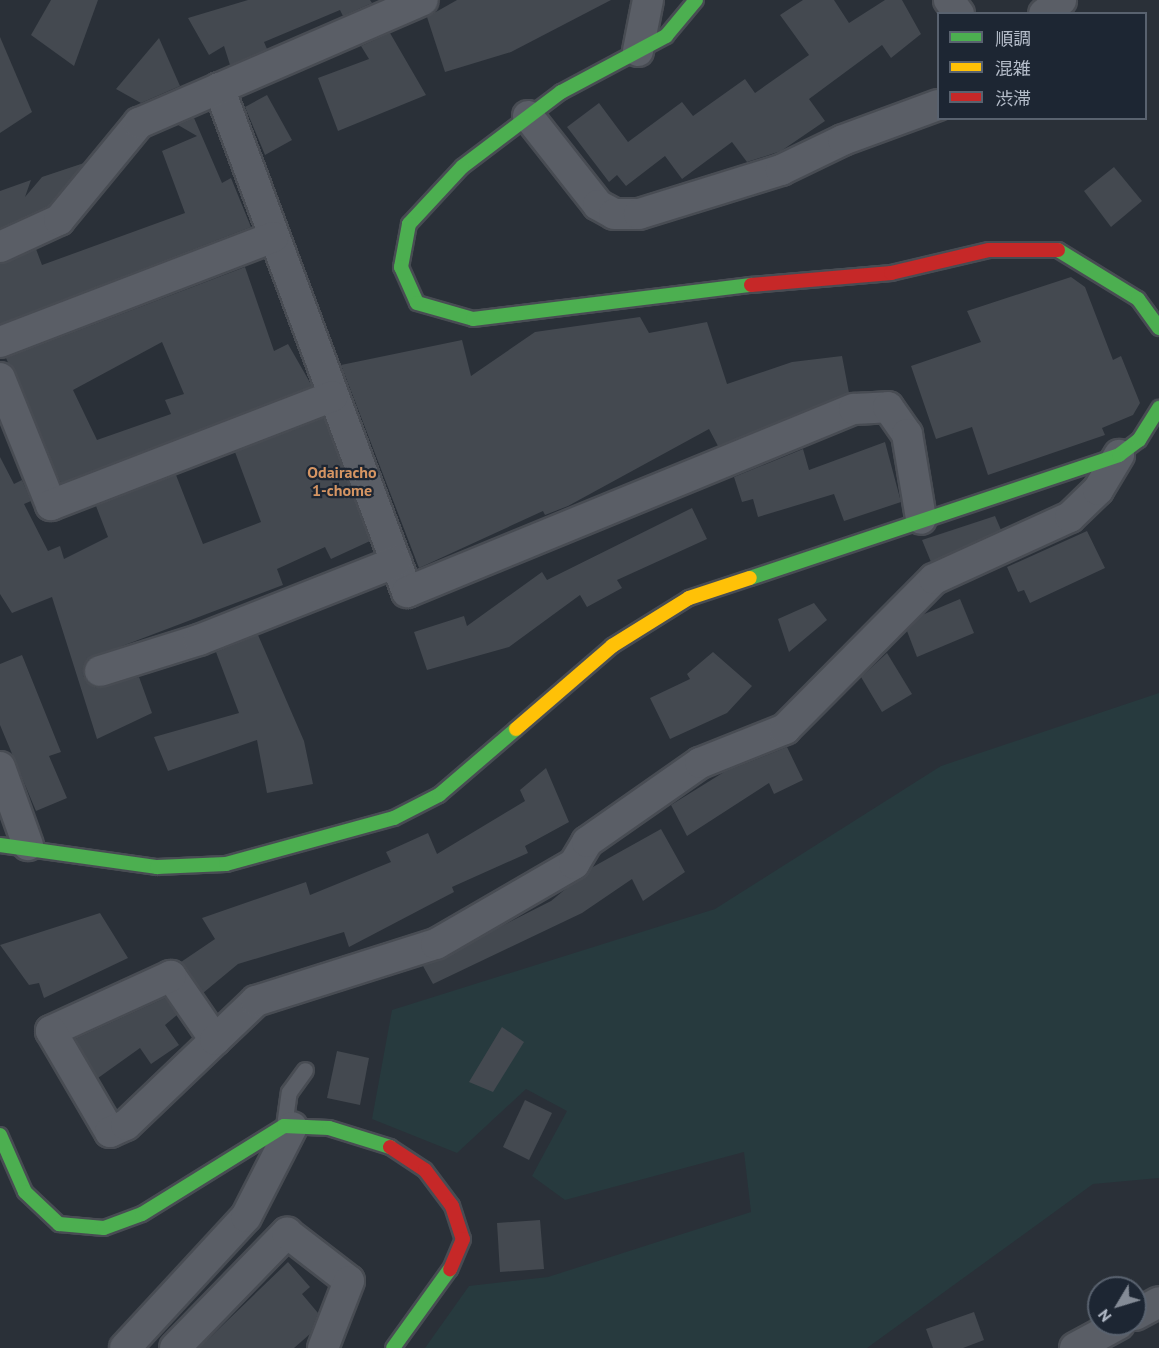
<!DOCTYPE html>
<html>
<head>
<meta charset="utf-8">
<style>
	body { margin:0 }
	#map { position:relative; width:1159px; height:1348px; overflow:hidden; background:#2a3038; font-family:"PT Sans","Noto Sans JP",sans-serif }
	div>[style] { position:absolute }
	.green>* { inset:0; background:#273a3e }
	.building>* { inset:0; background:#444950 }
	.roads { filter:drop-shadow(2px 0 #484c53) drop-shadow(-2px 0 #484c53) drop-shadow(0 2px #484c53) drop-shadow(0 -2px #484c53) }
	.lane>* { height:15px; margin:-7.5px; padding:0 7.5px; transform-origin:7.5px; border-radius:7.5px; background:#5a5e66 }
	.street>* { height:30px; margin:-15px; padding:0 15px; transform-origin:15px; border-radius:15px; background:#5a5e66 }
	.fast>* { height:14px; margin:-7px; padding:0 7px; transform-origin:7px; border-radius:7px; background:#4caf50 }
	.slow>* { height:14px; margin:-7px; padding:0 7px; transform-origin:7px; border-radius:7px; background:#ffc107 }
	.jam>* { height:14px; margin:-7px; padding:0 7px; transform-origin:7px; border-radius:7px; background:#c62828 }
	span { translate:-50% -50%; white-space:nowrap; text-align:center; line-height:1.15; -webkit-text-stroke:4.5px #1d2633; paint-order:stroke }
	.neighbourhood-label { font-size:16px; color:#d59563; font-weight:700 }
	.legend { position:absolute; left:937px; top:12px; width:210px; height:108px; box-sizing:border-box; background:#1d2633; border:2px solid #59626f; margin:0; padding:8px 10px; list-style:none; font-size:18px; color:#b4bcc9 }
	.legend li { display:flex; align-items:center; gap:12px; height:30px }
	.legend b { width:30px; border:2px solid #59626f }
	.north { position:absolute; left:1087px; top:1276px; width:60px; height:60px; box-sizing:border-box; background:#1d2633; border:2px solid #59626f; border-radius:50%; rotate:232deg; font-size:16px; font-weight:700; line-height:24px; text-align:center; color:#b4bcc9 }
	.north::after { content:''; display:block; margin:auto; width:21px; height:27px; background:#848b96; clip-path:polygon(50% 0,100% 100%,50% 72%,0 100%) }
</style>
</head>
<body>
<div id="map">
	<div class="green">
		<i style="clip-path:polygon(1159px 693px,1159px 1178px,1093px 1184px,867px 1348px,425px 1348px,469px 1286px,548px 1277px,751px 1212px,744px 1152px,565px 1200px,532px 1176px,567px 1111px,526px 1089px,457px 1153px,372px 1119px,392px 1010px,715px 909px,941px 766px)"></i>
	</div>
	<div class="building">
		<i style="clip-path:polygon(51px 0,98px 0,74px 66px,31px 35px)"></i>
		<i style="clip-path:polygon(248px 0,370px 0,372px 3px,343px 16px,340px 10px,264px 42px,267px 49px,230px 65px,224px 46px,209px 55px,188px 18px)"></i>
		<i style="clip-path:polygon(457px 0,611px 0,511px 52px,445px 72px,427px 17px)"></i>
		<i style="clip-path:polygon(803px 0,834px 0,849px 23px,885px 0,902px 0,921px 34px,891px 58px,882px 45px,809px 99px,825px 121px,781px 151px,747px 162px,732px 142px,682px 179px,665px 156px,626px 186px,617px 175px,609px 182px,567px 127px,599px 103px,628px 142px,682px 102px,693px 116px,745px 79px,755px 93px,809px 55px,780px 15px)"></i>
		<i style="clip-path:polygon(390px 33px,426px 95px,338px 131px,318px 78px,369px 59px,361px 46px)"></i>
		<i style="clip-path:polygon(0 37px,32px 112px,0 133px)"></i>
		<i style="clip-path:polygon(159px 38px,180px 86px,141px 103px,116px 89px)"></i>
		<i style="clip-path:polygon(267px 95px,292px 140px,265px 155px,245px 107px)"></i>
		<i style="clip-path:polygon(194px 118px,222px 183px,231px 178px,251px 227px,0 324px,0 264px,36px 249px,42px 265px,185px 213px,162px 151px,197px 136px,178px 125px)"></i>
		<i style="clip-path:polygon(84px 163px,48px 206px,0 228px,0 191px,31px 180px,25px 197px,42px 177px)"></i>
		<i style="clip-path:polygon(1114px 167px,1142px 201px,1111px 227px,1084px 191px)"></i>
		<i style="clip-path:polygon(evenodd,245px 267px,274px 351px,288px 344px,312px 386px,61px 483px,6px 358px,245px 267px,162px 342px,184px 394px,165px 400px,171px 414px,97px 440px,73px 390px,162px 342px)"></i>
		<i style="clip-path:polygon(1071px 277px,1085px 287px,1113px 360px,1121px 356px,1140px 403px,1133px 415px,1102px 428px,1105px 435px,988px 475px,972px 427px,936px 439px,911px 366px,981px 342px,967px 311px)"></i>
		<i style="clip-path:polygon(640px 317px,649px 333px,707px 322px,727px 384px,792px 362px,842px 356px,849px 393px,718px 446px,709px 429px,568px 506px,545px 515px,543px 511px,419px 568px,341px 365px,462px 340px,471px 376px,535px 332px)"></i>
		<i style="clip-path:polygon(324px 418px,370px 541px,331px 559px,325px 547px,277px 569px,283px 585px,88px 659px,83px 676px,96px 688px,139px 677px,152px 713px,97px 739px,52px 597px,12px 613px,0 594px,0 457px,14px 484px,22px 480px,31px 501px,24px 504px,48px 551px,60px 546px,64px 559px,108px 537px,96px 506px,176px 475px,203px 544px,261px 522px,235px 452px)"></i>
		<i style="clip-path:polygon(885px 442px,901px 502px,844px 521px,834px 494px,758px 517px,753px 499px,742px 502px,734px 477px,803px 449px,809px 470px)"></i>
		<i style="clip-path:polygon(692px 508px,707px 539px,617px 580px,622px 588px,587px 607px,580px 595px,509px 647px,427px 670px,414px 632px,464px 616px,467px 626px,542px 572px,547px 580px)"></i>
		<i style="clip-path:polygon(995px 516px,1001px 530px,931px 562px,922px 540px)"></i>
		<i style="clip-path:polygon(1087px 531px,1105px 568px,1030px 603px,1024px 590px,1018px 592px,1007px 567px)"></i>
		<i style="clip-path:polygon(960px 599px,974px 633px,917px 657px,907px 631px,922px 615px)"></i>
		<i style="clip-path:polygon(814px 603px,827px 620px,789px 652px,778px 619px)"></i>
		<i style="clip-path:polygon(258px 635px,304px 741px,313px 784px,267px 793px,257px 740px,168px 771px,154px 737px,239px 713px,216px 652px)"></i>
		<i style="clip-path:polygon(713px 652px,752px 686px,727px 713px,670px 739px,650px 698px,690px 679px,687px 674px)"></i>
		<i style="clip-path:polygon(887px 653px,912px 694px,882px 712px,861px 677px)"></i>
		<i style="clip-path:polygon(22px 655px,61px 752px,49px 756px,67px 798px,36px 811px,0 725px,0 664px)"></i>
		<i style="clip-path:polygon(787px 747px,803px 780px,774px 794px,769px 783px,687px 836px,671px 805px,724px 772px)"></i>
		<i style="clip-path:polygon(546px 768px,569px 822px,525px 846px,528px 853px,452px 887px,454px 892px,349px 947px,344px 932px,238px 964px,203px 993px,181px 962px,215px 939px,202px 918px,306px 882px,310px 895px,391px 862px,386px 852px,428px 833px,437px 854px,525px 801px,520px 790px)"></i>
		<i style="clip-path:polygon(661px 829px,685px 872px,643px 901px,632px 879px,582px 913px,433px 984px,423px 966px,551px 901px,591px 868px)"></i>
		<i style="clip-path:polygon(100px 913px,128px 958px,44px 998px,39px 983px,29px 985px,0 945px)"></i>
		<i style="clip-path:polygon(165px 998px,177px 1015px,165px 1025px,179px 1045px,151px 1064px,140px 1048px,98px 1078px,75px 1039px)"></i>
		<i style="clip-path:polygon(502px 1027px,524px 1042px,493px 1092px,469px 1082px)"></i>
		<i style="clip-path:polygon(337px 1051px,369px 1058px,360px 1105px,327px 1098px)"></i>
		<i style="clip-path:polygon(525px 1100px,552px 1113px,529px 1160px,503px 1147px)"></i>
		<i style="clip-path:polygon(540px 1220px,544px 1269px,500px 1272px,497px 1223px)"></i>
		<i style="clip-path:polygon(288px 1262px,310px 1287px,302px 1294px,318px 1313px,310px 1334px,294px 1348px,199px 1348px)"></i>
		<i style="clip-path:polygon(974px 1312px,984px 1340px,963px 1348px,933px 1348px,926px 1329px)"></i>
	</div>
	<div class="roads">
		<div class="lane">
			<i style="left:284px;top:1126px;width:34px;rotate:-82deg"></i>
			<i style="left:289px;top:1092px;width:27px;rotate:-54deg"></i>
		</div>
		<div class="street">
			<i style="left:949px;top:0;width:17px;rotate:54deg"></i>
			<i style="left:1044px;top:14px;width:22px;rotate:-39deg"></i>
			<i style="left:638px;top:51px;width:52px;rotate:-78.9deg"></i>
			<i style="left:219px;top:88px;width:538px;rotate:69.54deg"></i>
			<i style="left:407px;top:592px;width:483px;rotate:-22.3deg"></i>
			<i style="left:854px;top:409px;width:34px;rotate:-3deg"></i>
			<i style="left:888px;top:407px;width:33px;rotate:55deg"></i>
			<i style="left:907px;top:434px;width:86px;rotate:80.6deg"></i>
			<i style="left:528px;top:116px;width:113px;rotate:51.8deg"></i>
			<i style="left:598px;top:205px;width:18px;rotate:29deg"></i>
			<i style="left:614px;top:214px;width:25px"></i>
			<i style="left:639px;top:214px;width:149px;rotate:-17.2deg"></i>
			<i style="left:781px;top:170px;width:69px;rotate:-25.8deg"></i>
			<i style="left:843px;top:140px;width:101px;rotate:-20.2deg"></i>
			<i style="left:0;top:247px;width:65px;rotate:-24.6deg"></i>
			<i style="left:59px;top:220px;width:126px;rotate:-50.5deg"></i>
			<i style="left:139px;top:123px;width:309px;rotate:-23.4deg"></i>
			<i style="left:0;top:342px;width:293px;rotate:-21deg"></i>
			<i style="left:0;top:378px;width:137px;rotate:68.1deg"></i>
			<i style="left:51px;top:505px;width:302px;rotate:-21.1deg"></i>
			<i style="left:100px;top:671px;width:104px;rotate:-17.4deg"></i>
			<i style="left:199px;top:640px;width:212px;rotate:-21.6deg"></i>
			<i style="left:0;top:767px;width:83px;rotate:70.3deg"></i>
			<i style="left:215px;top:1040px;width:78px;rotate:-124.5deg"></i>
			<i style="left:171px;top:976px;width:132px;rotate:155.4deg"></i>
			<i style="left:51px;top:1031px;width:117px;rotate:59.7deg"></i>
			<i style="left:110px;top:1132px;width:17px;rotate:-24deg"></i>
			<i style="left:126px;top:1125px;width:123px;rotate:-43.7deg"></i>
			<i style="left:215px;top:1040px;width:57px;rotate:-43.6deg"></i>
			<i style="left:256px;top:1001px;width:189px;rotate:-17.6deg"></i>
			<i style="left:436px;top:944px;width:160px;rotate:-30.1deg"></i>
			<i style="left:574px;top:864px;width:26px;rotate:-59deg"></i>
			<i style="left:587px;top:842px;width:138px;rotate:-35deg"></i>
			<i style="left:700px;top:763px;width:92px;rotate:-21.8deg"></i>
			<i style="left:785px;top:729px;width:211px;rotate:-45.2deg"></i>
			<i style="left:934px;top:579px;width:149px;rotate:-24.5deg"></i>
			<i style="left:1070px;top:517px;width:39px;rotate:-44deg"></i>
			<i style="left:1098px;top:490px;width:41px;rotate:-59deg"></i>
			<i style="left:1135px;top:1315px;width:27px;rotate:-28deg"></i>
			<i style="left:125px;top:1348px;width:178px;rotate:-47.3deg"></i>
			<i style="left:246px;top:1217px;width:101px;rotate:-62.9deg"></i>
			<i style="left:175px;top:1348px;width:161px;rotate:-45.8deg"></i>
			<i style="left:287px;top:1233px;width:78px;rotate:37.7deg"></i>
			<i style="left:349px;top:1281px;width:72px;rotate:111.2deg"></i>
			<i style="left:1075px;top:1348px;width:50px;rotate:-28.6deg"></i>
		</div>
		<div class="fast">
			<i style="left:696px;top:0;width:47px;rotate:129.8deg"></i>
			<i style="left:666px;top:36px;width:119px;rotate:151.9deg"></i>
			<i style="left:561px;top:92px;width:124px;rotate:142.9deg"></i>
			<i style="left:462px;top:167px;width:78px;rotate:132.9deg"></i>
			<i style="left:409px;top:224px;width:44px;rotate:100.5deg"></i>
			<i style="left:401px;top:267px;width:39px;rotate:66deg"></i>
			<i style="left:417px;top:303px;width:58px;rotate:15.9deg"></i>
			<i style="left:473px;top:319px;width:280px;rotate:-7deg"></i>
			<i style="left:1058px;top:250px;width:94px;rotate:31.5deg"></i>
			<i style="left:1138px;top:299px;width:36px;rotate:54deg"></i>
			<i style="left:750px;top:578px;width:389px;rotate:-18.4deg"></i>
			<i style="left:1119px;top:455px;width:25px;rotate:-37deg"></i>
			<i style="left:1139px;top:440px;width:38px;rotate:-58deg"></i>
			<i style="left:0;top:845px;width:159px;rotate:8deg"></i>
			<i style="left:157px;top:867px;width:69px;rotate:-2.5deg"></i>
			<i style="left:226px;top:864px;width:174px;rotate:-15.3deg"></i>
			<i style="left:394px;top:818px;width:51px;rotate:-27.1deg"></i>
			<i style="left:439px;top:795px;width:101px;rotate:-40.6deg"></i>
			<i style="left:0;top:1135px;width:62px;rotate:66.3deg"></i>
			<i style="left:25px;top:1192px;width:47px;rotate:43.3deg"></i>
			<i style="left:59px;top:1224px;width:45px;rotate:5.1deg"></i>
			<i style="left:104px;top:1228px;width:40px;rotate:-20.2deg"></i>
			<i style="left:142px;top:1214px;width:167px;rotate:-31.8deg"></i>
			<i style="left:284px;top:1126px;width:45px;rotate:2.5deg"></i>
			<i style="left:329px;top:1128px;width:64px;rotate:17.3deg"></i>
			<i style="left:393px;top:1348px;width:97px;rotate:-54.2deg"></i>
		</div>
		<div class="slow">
			<i style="left:516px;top:729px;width:127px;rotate:-40.8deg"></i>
			<i style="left:612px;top:646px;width:91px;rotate:-31.9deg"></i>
			<i style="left:689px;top:598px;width:64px;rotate:-18.2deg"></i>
		</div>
		<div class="jam">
			<i style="left:751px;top:285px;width:141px;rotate:-4.9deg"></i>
			<i style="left:891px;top:273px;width:101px;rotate:-13.2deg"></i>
			<i style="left:989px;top:250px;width:69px"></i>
			<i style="left:390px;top:1147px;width:42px;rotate:33.3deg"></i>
			<i style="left:425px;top:1170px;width:45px;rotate:53.1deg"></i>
			<i style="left:452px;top:1206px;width:35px;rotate:72deg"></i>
			<i style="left:463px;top:1239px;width:33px;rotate:113deg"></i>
		</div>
	</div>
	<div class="neighbourhood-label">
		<span style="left:342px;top:481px">Odairacho<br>1-chome</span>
	</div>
	<ul class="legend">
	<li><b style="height:8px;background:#4caf50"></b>順調</li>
	<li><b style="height:8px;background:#ffc107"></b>混雑</li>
	<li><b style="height:8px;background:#c62828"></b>渋滞</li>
	</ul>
	<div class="north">N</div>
</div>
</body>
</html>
